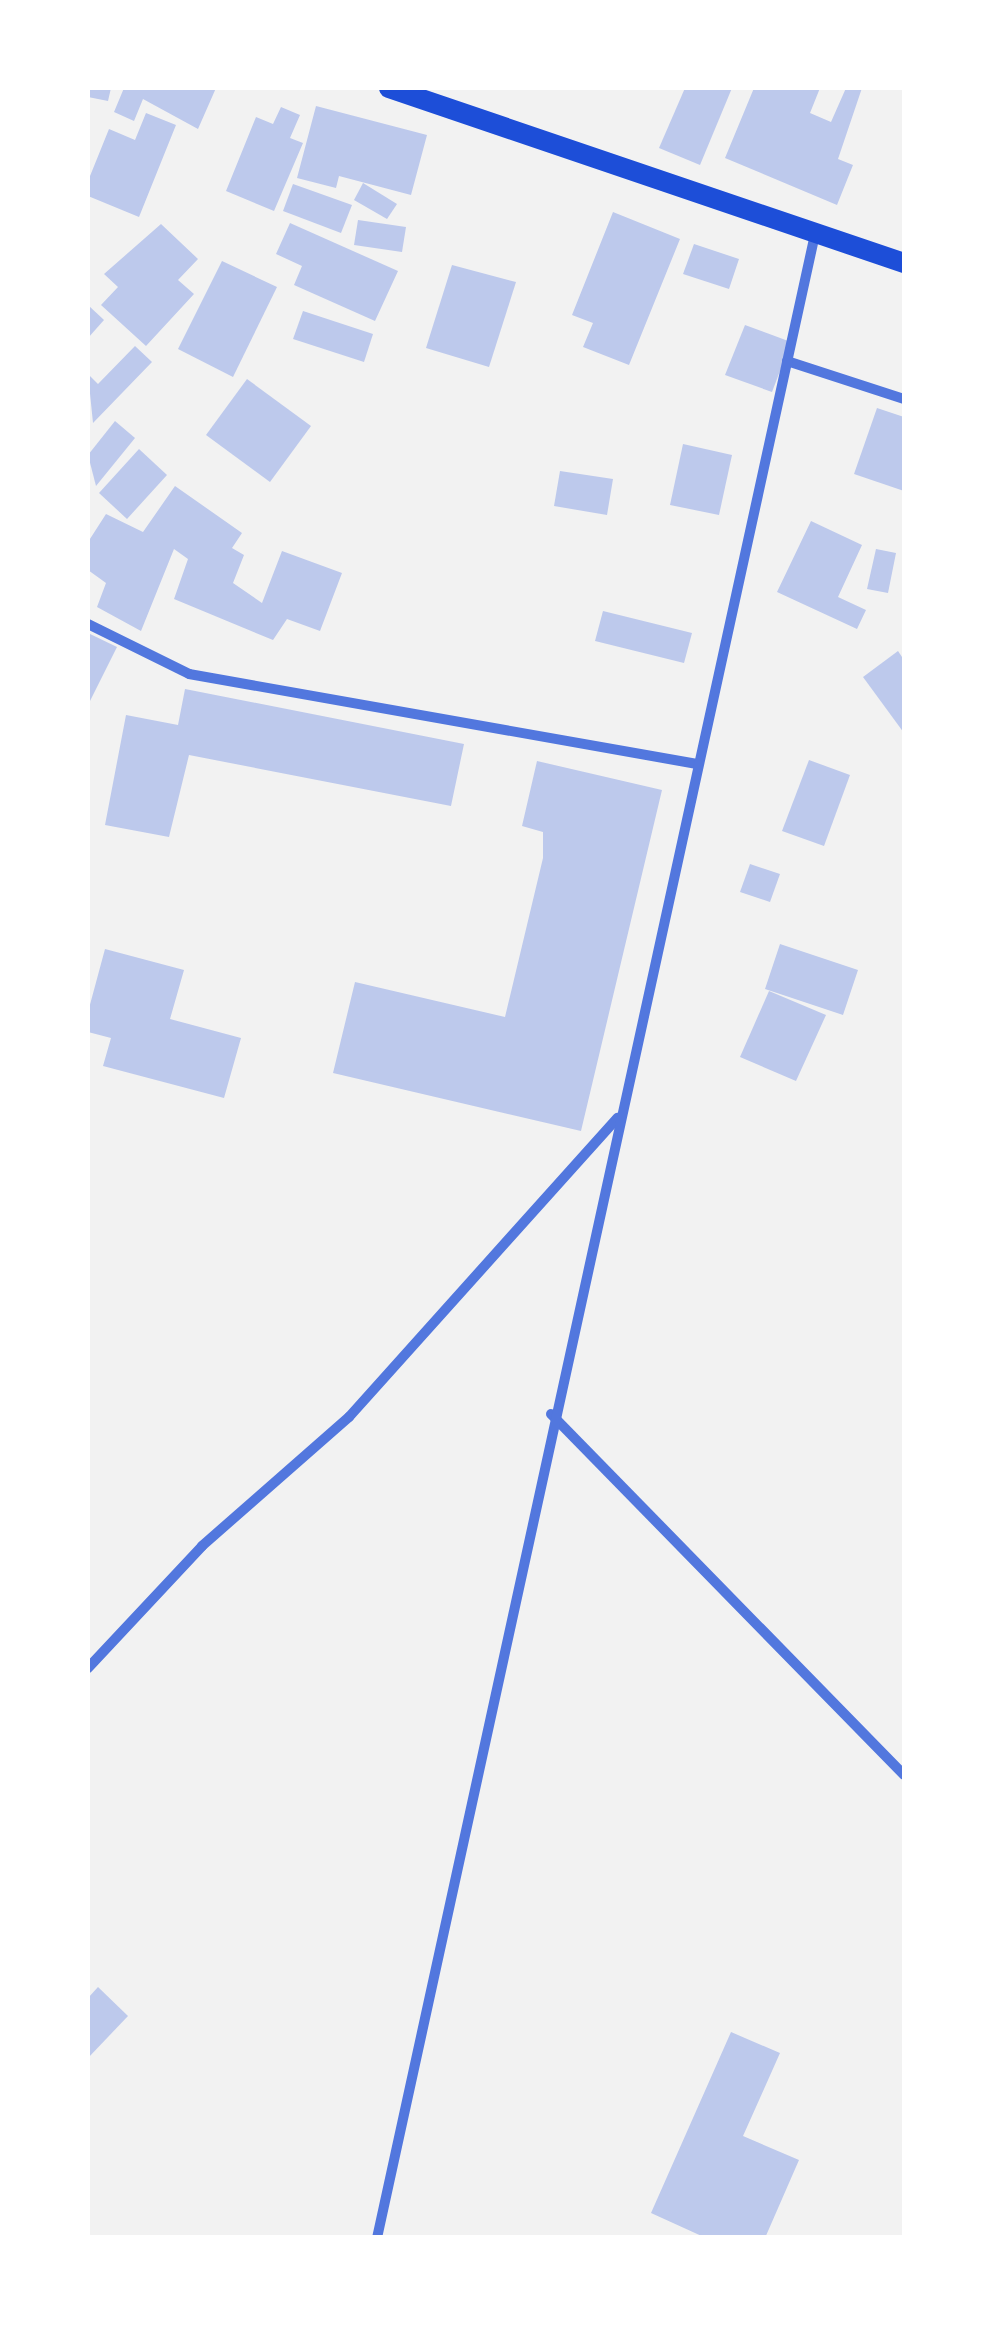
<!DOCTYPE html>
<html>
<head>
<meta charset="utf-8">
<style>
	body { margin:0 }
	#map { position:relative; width:992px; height:2325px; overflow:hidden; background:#f2f2f2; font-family:"Work Sans",sans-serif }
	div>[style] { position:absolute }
	.building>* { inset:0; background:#bdc9ec }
	.minor>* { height:10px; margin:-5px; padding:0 5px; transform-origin:5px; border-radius:5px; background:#5277de }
	.secondary>* { height:20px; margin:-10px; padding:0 10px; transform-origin:10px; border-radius:10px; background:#1d4ed8 }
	span { translate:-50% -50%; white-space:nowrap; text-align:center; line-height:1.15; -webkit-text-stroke:9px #fff; paint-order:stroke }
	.frame { position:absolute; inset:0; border:90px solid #fff; pointer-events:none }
</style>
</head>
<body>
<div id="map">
	<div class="building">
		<i style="clip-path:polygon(88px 88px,111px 88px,108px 101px,88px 97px)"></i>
		<i style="clip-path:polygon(124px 88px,216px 88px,198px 129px,143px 99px,134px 121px,114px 112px)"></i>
		<i style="clip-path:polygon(685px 88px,732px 88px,700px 165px,659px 148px)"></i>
		<i style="clip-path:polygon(754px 88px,820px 88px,810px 113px,831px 122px,846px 88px,862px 88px,838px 159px,853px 165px,837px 205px,725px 158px)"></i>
		<i style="clip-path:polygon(316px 106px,427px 135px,411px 195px,339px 176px,336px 188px,297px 178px)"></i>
		<i style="clip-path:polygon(281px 107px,300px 115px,290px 138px,303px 143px,274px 211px,226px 191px,256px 117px,273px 124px)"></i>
		<i style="clip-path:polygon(146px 113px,176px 125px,139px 217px,88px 196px,88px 181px,109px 129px,135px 140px)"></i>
		<i style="clip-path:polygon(363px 183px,397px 204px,387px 219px,354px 200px)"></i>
		<i style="clip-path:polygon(293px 184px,352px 205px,341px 233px,283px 211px)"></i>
		<i style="clip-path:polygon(613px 212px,680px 239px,629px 365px,583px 347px,593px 323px,572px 315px)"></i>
		<i style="clip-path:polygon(358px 220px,406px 227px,402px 252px,354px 245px)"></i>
		<i style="clip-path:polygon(290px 223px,398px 271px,375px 321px,294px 285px,302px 266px,276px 254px)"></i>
		<i style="clip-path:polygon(161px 224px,198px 259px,178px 280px,194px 294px,146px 346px,101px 305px,118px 287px,104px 274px)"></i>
		<i style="clip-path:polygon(694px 244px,739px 259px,729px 289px,683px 274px)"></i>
		<i style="clip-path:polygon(222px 261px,277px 287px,233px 377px,178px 349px)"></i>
		<i style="clip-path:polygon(452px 265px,516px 282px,489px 367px,426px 348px)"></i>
		<i style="clip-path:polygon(88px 305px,104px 320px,88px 338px)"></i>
		<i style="clip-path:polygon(303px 311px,373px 334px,364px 362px,293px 339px)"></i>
		<i style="clip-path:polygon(745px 325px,791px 342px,772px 392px,725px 375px)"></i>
		<i style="clip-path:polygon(135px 346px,152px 362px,93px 423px,88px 374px,98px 384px)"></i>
		<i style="clip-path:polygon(247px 379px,311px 426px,270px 482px,206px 435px)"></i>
		<i style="clip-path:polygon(877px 408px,904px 417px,904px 491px,854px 474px)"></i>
		<i style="clip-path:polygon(115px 421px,135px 438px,96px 486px,88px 455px)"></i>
		<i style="clip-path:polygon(683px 444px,732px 455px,719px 515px,670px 505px)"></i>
		<i style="clip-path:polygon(139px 449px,167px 475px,127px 519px,99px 493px)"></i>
		<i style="clip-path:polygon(560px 471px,613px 479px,607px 515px,554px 506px)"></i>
		<i style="clip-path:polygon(175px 486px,242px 533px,232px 548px,244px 555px,233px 583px,262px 603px,282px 551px,342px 573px,320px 631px,287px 619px,273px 640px,174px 599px,188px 559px,174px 549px,141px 631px,97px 607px,106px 583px,88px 570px,88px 542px,106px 514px,143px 532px)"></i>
		<i style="clip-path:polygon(811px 521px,862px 545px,838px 597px,866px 610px,857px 629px,777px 592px)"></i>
		<i style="clip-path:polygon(876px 549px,896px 553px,888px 593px,867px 589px)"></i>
		<i style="clip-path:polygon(603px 611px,692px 633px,684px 663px,595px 641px)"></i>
		<i style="clip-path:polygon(88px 633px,117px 647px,88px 705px)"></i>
		<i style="clip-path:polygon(898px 651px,904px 660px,904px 733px,863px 677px)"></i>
		<i style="clip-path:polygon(185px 689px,464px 744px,451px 806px,189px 755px,169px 837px,105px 825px,126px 715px,178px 725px)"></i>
		<i style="clip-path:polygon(809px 760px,850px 775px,824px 846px,782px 831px)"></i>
		<i style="clip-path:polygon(537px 761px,662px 790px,581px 1131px,333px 1073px,355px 982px,505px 1017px,543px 858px,543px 832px,522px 826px)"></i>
		<i style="clip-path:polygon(750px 864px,780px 874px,770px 902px,740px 892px)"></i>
		<i style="clip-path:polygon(780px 944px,858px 970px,843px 1015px,765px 989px)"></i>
		<i style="clip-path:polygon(105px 949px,184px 970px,170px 1019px,241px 1038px,224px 1098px,103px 1066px,111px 1038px,88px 1032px,88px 1012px)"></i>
		<i style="clip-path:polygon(769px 991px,826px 1015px,796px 1081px,740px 1057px)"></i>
		<i style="clip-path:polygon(98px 1987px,128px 2016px,88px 2058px,88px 1998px)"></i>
		<i style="clip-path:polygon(731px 2032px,780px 2053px,743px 2136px,799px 2160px,765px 2238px,706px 2238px,651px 2213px)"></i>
	</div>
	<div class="minor">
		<i style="left:787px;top:361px;width:123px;rotate:18deg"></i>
		<i style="left:88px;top:624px;width:113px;rotate:26.3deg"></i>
		<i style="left:189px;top:674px;width:516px;rotate:10.05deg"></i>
		<i style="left:551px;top:1414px;width:505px;rotate:45.64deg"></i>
		<i style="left:88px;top:1668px;width:167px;rotate:-46.9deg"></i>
		<i style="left:202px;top:1546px;width:196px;rotate:-41.3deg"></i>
		<i style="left:349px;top:1417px;width:402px;rotate:-48.1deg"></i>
		<i style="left:377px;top:2238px;width:2050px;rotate:-77.67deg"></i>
	</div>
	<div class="secondary">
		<i style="left:389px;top:88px;width:544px;rotate:18.77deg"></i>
	</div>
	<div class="frame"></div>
</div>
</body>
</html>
